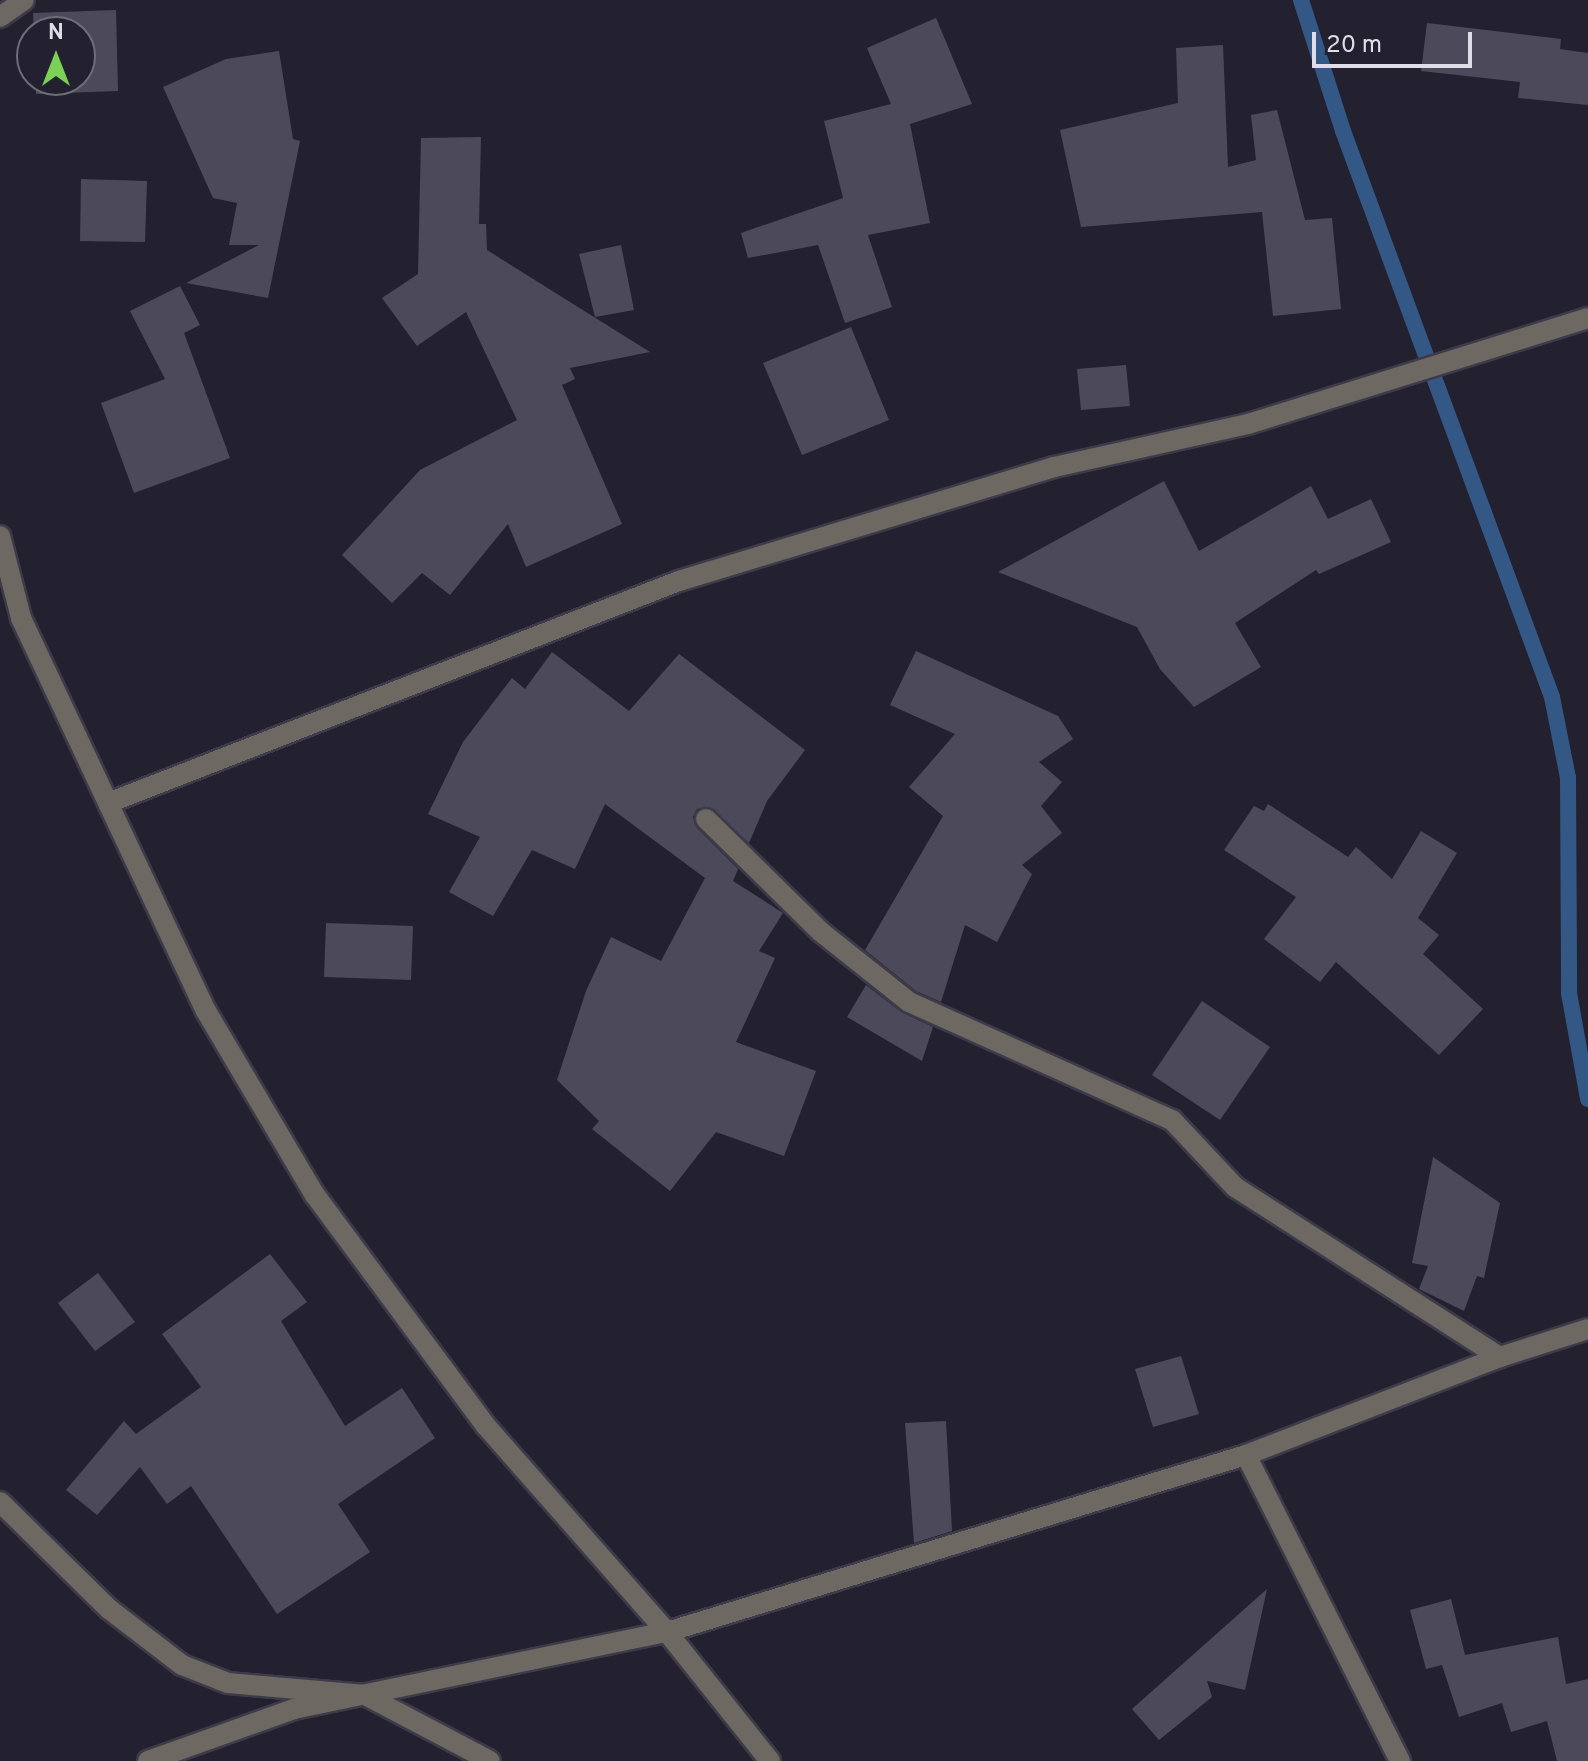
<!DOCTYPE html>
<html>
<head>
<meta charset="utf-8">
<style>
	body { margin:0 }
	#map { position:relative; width:1588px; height:1761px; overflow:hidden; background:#23212f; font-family:Overpass,sans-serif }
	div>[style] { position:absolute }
	.stream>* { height:16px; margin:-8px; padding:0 8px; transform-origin:8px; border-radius:8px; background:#345886 }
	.building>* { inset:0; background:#4c4a5a }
	.roads { filter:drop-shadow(2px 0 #3d3b49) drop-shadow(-2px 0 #3d3b49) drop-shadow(0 2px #3d3b49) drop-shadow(0 -2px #3d3b49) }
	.minor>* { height:20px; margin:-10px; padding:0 10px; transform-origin:10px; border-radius:10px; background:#6d6861 }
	span { translate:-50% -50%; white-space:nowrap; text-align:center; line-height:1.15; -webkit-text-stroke:6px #23212f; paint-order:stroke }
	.north { position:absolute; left:16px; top:16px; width:80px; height:80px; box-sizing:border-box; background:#23212f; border:2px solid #6e6d79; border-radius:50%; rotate:0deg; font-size:22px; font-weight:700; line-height:32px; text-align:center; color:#dfdee8 }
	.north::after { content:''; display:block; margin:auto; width:28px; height:36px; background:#7bd156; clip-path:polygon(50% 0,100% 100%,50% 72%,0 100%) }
	.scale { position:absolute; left:1312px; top:32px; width:160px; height:36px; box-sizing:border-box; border:4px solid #dfdee8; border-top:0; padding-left:10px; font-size:24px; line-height:28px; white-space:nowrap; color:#dfdee8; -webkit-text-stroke:6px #23212f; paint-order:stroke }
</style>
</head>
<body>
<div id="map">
	<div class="stream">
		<i style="left:1301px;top:0;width:138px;rotate:72.2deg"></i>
		<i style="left:1343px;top:131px;width:603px;rotate:69.73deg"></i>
		<i style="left:1552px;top:697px;width:83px;rotate:78.8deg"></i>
		<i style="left:1568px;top:778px;width:215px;rotate:89.7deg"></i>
		<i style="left:1569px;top:993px;width:108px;rotate:79.8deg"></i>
	</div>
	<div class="building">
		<i style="clip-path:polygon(116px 10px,118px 91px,36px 94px,35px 80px,80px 80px,80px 32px,34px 32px,33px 13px)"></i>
		<i style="clip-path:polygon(936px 18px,972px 104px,910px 124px,930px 223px,868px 235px,892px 307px,845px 323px,818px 245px,748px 258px,741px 233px,843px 198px,824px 121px,891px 104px,867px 48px)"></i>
		<i style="clip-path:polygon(1427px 23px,1561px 39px,1560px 49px,1588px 53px,1588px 105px,1518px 98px,1520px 82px,1421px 71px)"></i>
		<i style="clip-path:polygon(1223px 45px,1228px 167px,1256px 160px,1251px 115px,1277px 110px,1305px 220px,1332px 218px,1341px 309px,1273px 316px,1262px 212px,1081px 227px,1060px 130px,1178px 103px,1176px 48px)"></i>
		<i style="clip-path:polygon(279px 51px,293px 139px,300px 141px,268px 298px,186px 283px,259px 245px,229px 245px,237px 203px,213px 198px,163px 87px,226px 59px)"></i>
		<i style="clip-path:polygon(481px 137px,479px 224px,486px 224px,487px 250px,650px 352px,570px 368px,575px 379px,562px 385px,622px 524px,526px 567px,508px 524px,450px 595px,422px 573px,392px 603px,342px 555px,420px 470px,517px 420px,466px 312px,417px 346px,382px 298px,418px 274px,421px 138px)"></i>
		<i style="clip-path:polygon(81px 179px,147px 181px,145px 242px,80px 241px)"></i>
		<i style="clip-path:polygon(621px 245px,634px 310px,595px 317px,579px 254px)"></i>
		<i style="clip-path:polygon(180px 286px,200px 325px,184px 333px,230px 458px,134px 493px,101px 403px,165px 379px,130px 311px)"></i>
		<i style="clip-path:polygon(851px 327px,889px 420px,802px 455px,763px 363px)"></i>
		<i style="clip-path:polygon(1126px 365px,1130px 406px,1081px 410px,1077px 369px)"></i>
		<i style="clip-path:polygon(1164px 481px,1199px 551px,1311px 486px,1328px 519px,1371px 499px,1391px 542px,1319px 574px,1316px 570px,1235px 623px,1261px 667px,1194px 707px,1160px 669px,1137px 627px,998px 572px)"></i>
		<i style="clip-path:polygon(916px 651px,1058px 716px,1073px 739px,1039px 762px,1062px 782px,1041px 806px,1062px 833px,1022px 865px,1032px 874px,997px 942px,965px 925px,941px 1002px,916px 991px,865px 950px,943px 816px,909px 787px,955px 734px,890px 705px)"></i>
		<i style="clip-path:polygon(552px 652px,629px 711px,679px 654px,805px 750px,767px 801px,749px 843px,710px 807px,697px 809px,693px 817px,697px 828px,738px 869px,733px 881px,783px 913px,759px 951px,775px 958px,736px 1042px,816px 1071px,784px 1156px,716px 1132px,670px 1191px,592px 1129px,599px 1121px,557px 1080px,586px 991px,611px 937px,661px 961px,705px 878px,605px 804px,575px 869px,532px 850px,493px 916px,449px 892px,480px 837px,428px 814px,463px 742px,512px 678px,525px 689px)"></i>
		<i style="clip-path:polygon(1268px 804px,1348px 857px,1356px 847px,1392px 879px,1421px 831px,1457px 853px,1418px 918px,1439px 935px,1423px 954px,1483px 1009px,1439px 1055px,1336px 962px,1320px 982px,1264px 939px,1296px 897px,1224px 850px,1254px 806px,1264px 811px)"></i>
		<i style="clip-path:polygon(326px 923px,413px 926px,411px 980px,324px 977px)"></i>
		<i style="clip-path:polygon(866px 985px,901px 1012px,933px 1027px,922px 1061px,847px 1017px)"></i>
		<i style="clip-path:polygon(1202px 1001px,1270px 1047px,1220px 1120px,1152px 1075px)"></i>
		<i style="clip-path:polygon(1433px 1157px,1500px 1203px,1484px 1278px,1477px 1276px,1464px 1311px,1419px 1289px,1428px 1266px,1412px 1263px)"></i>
		<i style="clip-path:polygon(270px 1254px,307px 1302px,281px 1321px,345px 1426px,402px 1388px,435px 1438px,338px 1504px,370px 1552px,277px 1614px,191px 1486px,167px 1504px,140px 1467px,97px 1515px,66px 1490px,124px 1421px,136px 1434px,201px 1387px,162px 1334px)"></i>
		<i style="clip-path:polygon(98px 1273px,135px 1322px,95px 1351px,58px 1303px)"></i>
		<i style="clip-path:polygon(1181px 1356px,1199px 1414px,1153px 1427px,1135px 1369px)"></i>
		<i style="clip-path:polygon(946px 1421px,952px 1531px,914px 1543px,905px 1423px)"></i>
		<i style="clip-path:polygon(1267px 1589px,1245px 1690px,1207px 1681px,1212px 1697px,1159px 1740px,1132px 1709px)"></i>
		<i style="clip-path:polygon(1451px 1599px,1465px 1655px,1558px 1637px,1566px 1684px,1588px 1679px,1588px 1761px,1557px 1761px,1547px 1721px,1511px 1732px,1502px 1703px,1459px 1717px,1442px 1665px,1426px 1669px,1410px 1610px)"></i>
	</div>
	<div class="roads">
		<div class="minor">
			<i style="left:0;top:17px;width:29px;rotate:-35deg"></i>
			<i style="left:0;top:536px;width:85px;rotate:75.6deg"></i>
			<i style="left:21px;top:618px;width:434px;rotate:64.8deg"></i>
			<i style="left:206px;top:1011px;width:214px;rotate:59.4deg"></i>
			<i style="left:315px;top:1195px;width:287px;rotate:53.5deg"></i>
			<i style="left:486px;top:1426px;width:274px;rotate:48.7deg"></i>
			<i style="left:667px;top:1632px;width:165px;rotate:51.4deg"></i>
			<i style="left:108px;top:803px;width:613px;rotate:-21.25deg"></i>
			<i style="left:679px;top:581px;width:392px;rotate:-16.9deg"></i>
			<i style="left:1054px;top:467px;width:199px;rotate:-12.5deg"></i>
			<i style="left:1248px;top:424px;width:356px;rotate:-17.3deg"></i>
			<i style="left:706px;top:819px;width:161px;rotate:44.5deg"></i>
			<i style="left:821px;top:932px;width:112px;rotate:38.5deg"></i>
			<i style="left:909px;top:1002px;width:288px;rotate:24.2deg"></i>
			<i style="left:1172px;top:1120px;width:92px;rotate:46.8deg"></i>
			<i style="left:1235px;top:1187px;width:315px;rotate:32.7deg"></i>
			<i style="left:1246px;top:1455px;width:343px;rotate:63.3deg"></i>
			<i style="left:0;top:1502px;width:153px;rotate:44.5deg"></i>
			<i style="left:109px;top:1609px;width:92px;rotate:37.5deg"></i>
			<i style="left:182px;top:1665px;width:49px;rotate:21.4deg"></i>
			<i style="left:228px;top:1683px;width:138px;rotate:5deg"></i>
			<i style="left:365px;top:1695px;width:141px;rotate:27.8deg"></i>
			<i style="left:148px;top:1761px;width:155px;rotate:-19.6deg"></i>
			<i style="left:294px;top:1709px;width:381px;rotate:-11.7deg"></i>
			<i style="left:667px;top:1632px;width:605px;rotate:-17deg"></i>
			<i style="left:1246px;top:1455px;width:272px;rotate:-21.1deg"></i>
			<i style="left:1500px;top:1357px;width:92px;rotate:-17.7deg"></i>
		</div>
	</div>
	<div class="north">N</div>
	<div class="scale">20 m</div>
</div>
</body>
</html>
